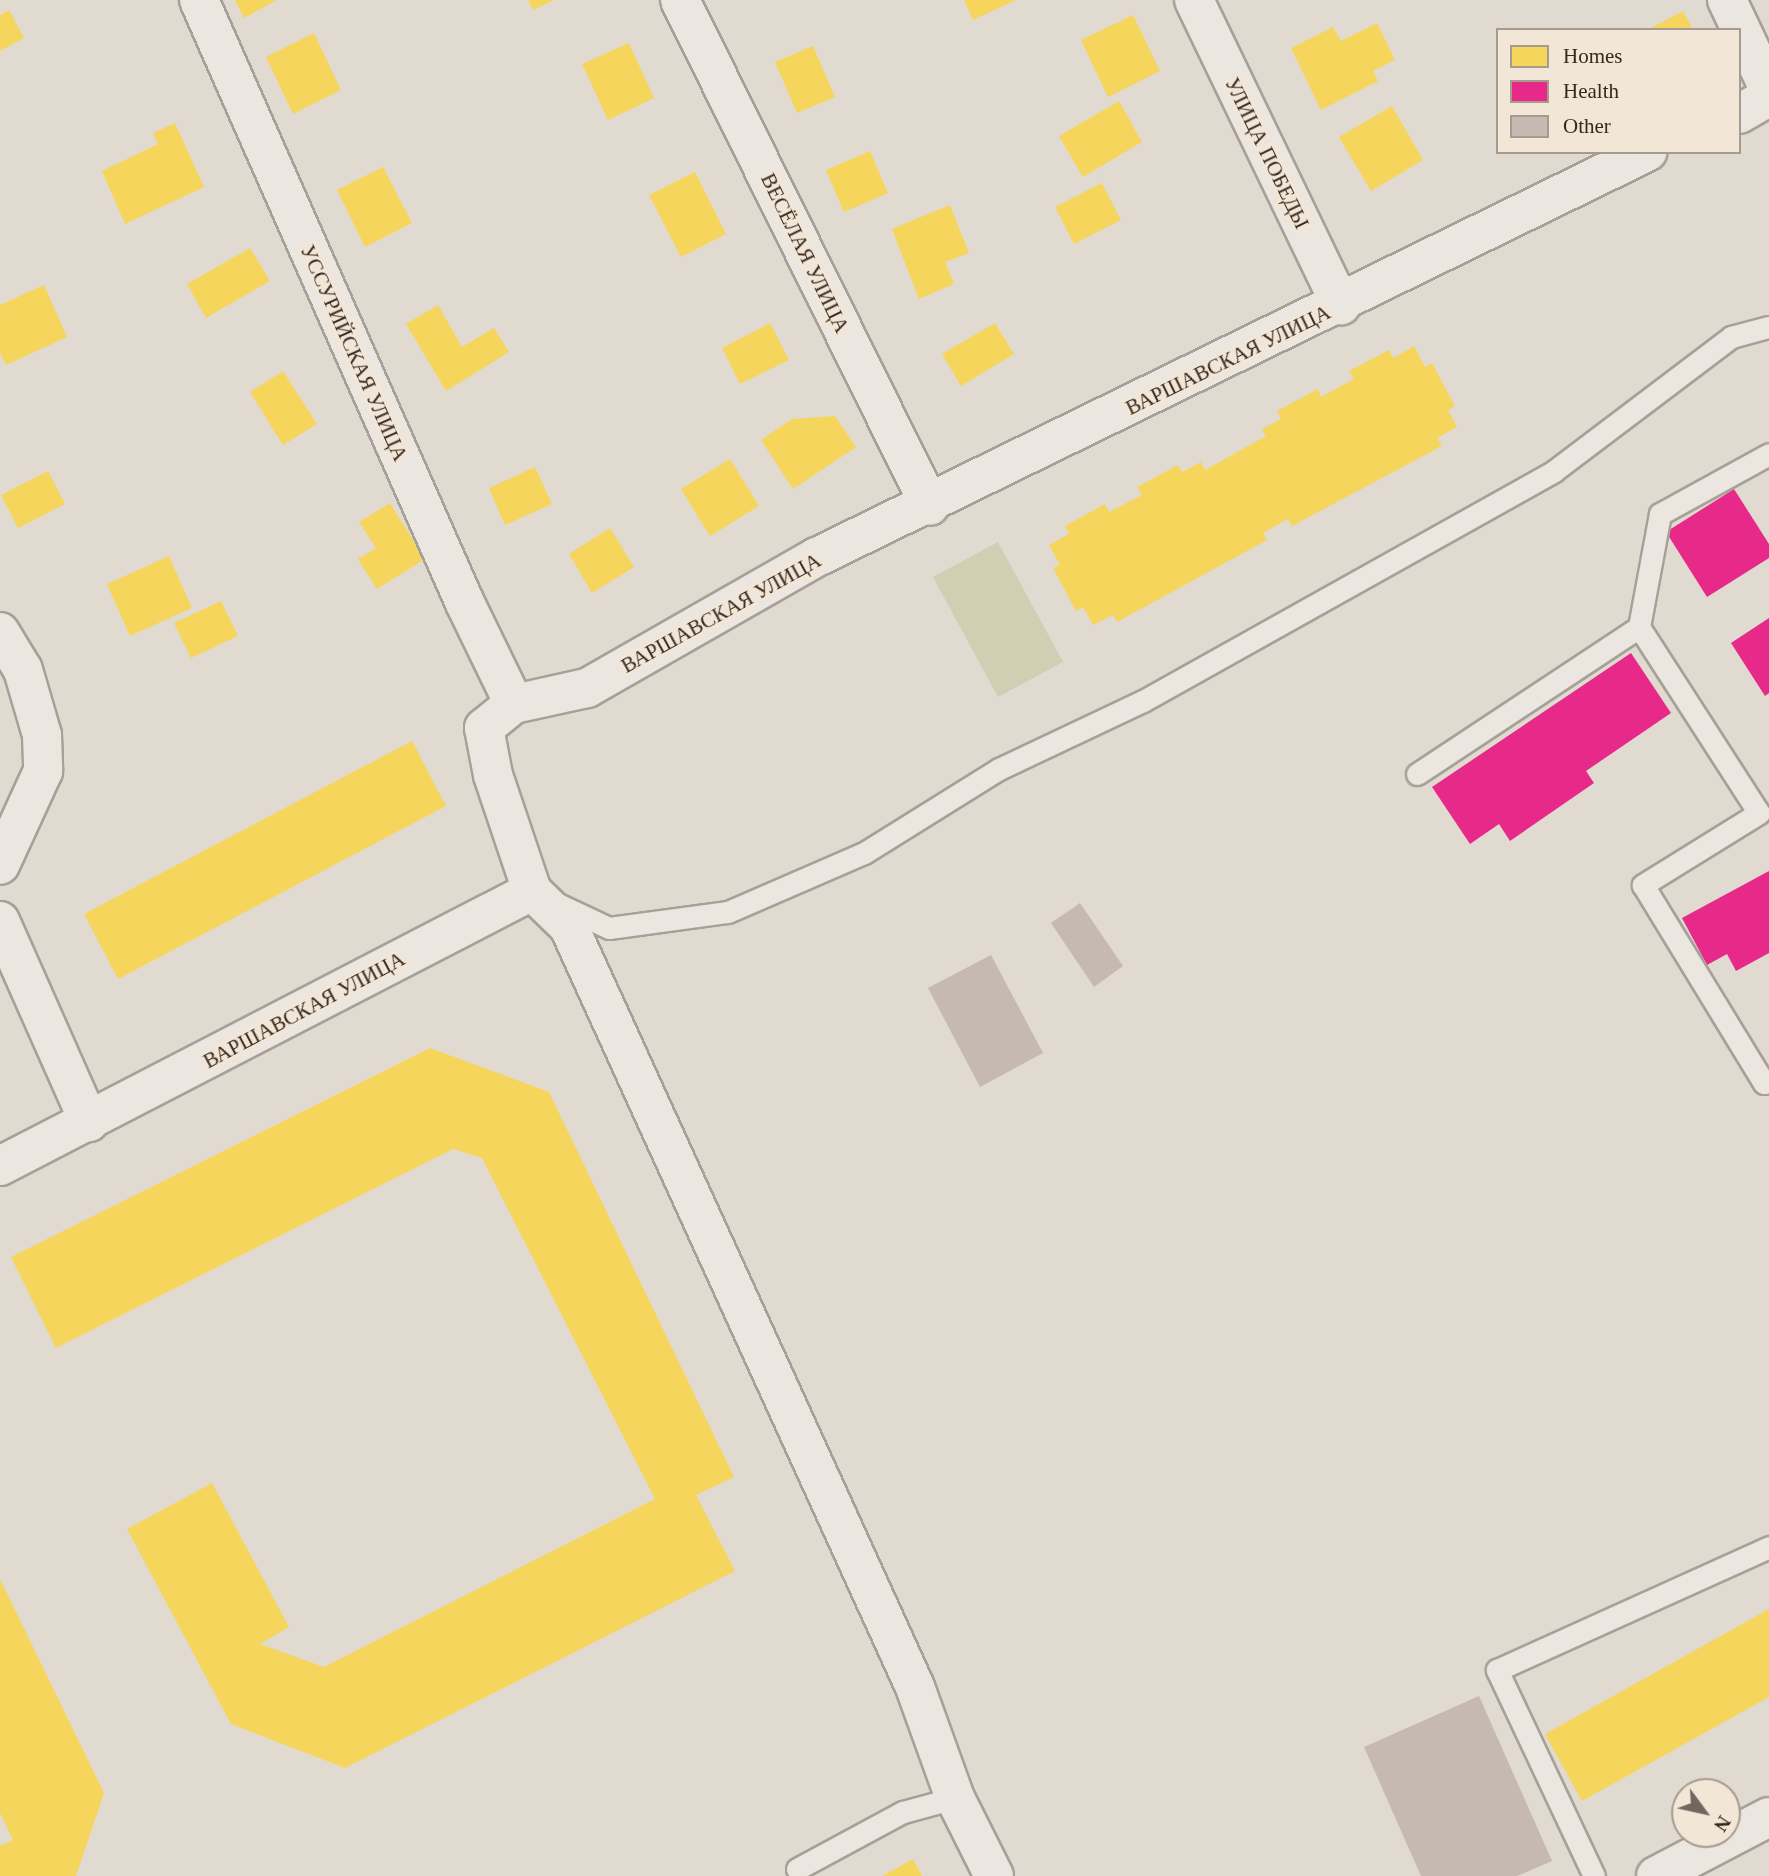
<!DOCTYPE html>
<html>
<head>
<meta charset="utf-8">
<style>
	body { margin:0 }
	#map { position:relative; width:1769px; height:1876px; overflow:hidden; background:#e1dad0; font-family:Georgia,serif }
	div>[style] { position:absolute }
	.green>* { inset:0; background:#d2ceb4 }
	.homes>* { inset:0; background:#f6d55c }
	.health>* { inset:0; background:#e7298a }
	.building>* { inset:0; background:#c5b9b1 }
	.roads { filter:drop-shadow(2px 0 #a7a098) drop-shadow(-2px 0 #a7a098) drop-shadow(0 2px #a7a098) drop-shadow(0 -2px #a7a098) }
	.lane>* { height:21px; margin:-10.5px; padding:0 10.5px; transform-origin:10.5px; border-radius:10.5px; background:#ebe6e0 }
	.street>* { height:38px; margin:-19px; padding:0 19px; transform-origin:19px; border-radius:19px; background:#ebe6e0 }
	span { translate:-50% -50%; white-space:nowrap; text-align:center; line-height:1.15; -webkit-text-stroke:7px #f2e6d7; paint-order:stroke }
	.street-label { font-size:21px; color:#362821 }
	.legend { position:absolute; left:1496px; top:28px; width:245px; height:126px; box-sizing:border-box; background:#f2e6d7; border:2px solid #a79a8e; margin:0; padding:9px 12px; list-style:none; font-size:21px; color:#362821 }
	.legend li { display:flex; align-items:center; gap:14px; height:35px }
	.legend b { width:35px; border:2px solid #a79a8e }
	.north { position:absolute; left:1671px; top:1778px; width:70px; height:70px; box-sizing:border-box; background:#f2e6d7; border:2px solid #a79a8e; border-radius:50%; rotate:123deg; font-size:19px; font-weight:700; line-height:28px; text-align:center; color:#362821 }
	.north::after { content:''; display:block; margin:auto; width:24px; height:32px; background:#72665e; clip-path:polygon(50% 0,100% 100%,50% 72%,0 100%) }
</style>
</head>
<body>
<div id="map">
	<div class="green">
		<i style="clip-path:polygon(998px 542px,1063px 662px,998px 697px,933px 577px)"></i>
	</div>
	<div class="homes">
		<i style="clip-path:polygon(235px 0,277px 0,244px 18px)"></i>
		<i style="clip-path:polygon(528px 0,554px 0,533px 10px)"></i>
		<i style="clip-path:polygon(964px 0,1016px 0,973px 20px)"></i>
		<i style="clip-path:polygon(9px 10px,24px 38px,0 51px,0 15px)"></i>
		<i style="clip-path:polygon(1683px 11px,1693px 30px,1647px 30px)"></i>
		<i style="clip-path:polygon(1133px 15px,1160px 71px,1108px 97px,1081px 40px)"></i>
		<i style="clip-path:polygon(1377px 23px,1395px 60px,1373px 71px,1378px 81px,1321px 110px,1291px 48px,1333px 27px,1341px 41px)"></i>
		<i style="clip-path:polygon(314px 33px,341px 90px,293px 114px,266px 57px)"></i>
		<i style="clip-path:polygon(629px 43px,654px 98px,608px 120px,582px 64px)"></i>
		<i style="clip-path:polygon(813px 46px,835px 97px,797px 113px,775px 62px)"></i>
		<i style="clip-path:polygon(1119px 101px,1142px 142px,1083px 177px,1059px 136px)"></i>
		<i style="clip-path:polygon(1392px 106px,1423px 160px,1371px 191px,1339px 137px)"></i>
		<i style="clip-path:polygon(175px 123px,204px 187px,125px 224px,102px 171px,158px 144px,153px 133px)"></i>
		<i style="clip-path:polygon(870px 151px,888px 193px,844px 212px,826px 170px)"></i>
		<i style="clip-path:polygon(383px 167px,412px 223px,365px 247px,337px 190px)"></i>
		<i style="clip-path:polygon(695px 172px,726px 234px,681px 257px,649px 195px)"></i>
		<i style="clip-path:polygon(1102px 183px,1121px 220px,1074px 244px,1055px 207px)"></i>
		<i style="clip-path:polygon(950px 205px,969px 253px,945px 262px,954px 284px,919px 299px,892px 229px)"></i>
		<i style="clip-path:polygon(250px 248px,270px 281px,206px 318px,187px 284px)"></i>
		<i style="clip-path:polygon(44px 285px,67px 337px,6px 365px,0 353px,0 305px)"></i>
		<i style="clip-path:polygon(438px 305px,462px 347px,494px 328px,509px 352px,446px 391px,406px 324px)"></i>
		<i style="clip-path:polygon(770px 323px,789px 360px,740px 384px,722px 348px)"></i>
		<i style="clip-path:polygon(995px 323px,1014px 354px,961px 386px,942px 354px)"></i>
		<i style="clip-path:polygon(1414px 346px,1425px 367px,1432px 363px,1455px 406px,1448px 410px,1457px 427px,1437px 438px,1442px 446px,1292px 526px,1288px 519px,1263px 533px,1267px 540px,1117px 622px,1113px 615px,1093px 625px,1083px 607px,1076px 611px,1053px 568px,1060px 565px,1049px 545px,1069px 534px,1065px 526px,1105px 504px,1109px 512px,1142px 495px,1137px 487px,1178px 465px,1182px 472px,1201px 462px,1205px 470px,1266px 436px,1262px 429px,1281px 419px,1277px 411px,1318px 389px,1321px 397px,1354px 379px,1349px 371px,1389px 350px,1393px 358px)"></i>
		<i style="clip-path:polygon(283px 371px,317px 424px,283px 445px,250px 392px)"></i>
		<i style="clip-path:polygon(835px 416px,856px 447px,793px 489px,761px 440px,792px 419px)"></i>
		<i style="clip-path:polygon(730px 459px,759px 506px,710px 536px,681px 489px)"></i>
		<i style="clip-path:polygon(535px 467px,552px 504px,505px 525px,489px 488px)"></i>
		<i style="clip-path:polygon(48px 471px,65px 504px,18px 528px,1px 495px)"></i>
		<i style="clip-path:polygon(390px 503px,425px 559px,377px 589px,358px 559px,376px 548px,359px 522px)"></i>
		<i style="clip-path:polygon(610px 528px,634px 567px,592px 593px,569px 554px)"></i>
		<i style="clip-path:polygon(169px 556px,192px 608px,130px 636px,107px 584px)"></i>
		<i style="clip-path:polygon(221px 601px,238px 636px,191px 658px,174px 623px)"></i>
		<i style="clip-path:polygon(412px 741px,446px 806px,118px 979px,84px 914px)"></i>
		<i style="clip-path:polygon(430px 1048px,549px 1092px,734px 1477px,696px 1495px,735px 1571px,345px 1768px,231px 1724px,127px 1529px,212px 1483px,289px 1627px,260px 1644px,324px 1667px,655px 1499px,482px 1158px,453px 1149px,56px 1348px,11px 1257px)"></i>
		<i style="clip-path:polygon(0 1579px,104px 1793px,76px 1876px,0 1876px,0 1846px,13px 1840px,0 1813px)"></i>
		<i style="clip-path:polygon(1769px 1609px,1769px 1697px,1582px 1801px,1545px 1734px)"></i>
		<i style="clip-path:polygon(913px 1859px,922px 1876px,882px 1876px)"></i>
	</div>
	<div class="health">
		<i style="clip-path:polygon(1734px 489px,1769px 544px,1769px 558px,1707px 597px,1666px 532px)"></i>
		<i style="clip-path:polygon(1769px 618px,1769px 693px,1765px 696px,1731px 643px)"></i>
		<i style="clip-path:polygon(1631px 653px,1671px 713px,1586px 771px,1594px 783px,1510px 841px,1499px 824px,1470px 844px,1432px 787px)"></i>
		<i style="clip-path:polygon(1769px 871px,1769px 953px,1736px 971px,1727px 954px,1707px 965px,1682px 918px)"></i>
	</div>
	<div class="building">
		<i style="clip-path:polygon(1080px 903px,1123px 966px,1094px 987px,1051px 923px)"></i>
		<i style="clip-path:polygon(991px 955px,1043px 1053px,980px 1087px,928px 988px)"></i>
		<i style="clip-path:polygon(1479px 1696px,1552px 1861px,1517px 1876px,1421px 1876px,1364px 1747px)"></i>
	</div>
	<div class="roads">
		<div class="lane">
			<i style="left:1639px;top:627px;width:221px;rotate:57.2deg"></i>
			<i style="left:1759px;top:813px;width:137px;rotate:148.2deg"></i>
			<i style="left:1643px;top:885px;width:232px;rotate:58.6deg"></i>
			<i style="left:1764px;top:1083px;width:6px;rotate:-31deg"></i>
			<i style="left:1417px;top:774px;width:266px;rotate:-33.5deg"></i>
			<i style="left:1639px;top:627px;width:115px;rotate:-79.5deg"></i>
			<i style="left:1660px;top:514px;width:124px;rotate:-28.8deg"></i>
			<i style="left:560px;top:905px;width:54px;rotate:25.1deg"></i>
			<i style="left:609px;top:928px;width:120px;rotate:-7.7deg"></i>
			<i style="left:728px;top:912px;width:148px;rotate:-23.5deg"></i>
			<i style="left:864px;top:853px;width:159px;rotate:-31.9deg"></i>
			<i style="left:999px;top:769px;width:159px;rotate:-25.3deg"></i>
			<i style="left:1143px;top:701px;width:471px;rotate:-29.2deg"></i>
			<i style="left:1554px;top:471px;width:222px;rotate:-37.1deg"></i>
			<i style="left:1731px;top:337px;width:39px;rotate:-15deg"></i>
			<i style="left:797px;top:1869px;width:120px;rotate:-28.3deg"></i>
			<i style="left:903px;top:1812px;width:54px;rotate:-15.1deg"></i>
			<i style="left:1594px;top:1876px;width:228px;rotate:-115.2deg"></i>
			<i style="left:1497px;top:1670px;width:299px;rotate:-24.3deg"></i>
		</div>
		<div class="street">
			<i style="left:199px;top:0;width:659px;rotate:66.2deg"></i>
			<i style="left:465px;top:603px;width:112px;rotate:64.1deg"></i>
			<i style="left:680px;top:0;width:564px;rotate:63.71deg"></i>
			<i style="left:1194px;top:0;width:339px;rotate:64.3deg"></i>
			<i style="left:1727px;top:0;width:98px;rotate:64.7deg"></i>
			<i style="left:1739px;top:114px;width:34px;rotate:-30deg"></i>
			<i style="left:0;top:632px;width:44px;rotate:58.8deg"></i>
			<i style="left:23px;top:670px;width:68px;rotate:73.7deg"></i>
			<i style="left:42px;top:735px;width:36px;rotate:88deg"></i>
			<i style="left:43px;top:771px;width:103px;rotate:114.6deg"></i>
			<i style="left:532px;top:891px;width:52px;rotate:44.2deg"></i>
			<i style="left:569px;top:927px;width:835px;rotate:65.52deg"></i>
			<i style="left:915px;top:1687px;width:118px;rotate:70.2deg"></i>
			<i style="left:955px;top:1798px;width:87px;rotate:63.4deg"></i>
			<i style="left:0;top:921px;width:220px;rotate:66.1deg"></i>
			<i style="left:0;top:1166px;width:599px;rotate:-27.34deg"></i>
			<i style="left:532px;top:891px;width:122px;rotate:-108.6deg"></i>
			<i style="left:493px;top:775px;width:48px;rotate:-100.8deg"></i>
			<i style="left:484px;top:728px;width:38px;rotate:-39deg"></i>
			<i style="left:514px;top:704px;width:75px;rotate:-12.4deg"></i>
			<i style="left:587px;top:688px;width:265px;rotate:-29.7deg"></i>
			<i style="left:817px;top:557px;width:924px;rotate:-26.01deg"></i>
			<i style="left:1656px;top:1876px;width:127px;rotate:-27.6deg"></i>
		</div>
	</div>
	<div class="street-label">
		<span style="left:1267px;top:153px;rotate:64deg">УЛИЦА ПОБЕДЫ</span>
		<span style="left:805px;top:253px;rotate:64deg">ВЕСЁЛАЯ УЛИЦА</span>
		<span style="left:354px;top:353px;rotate:66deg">УССУРИЙСКАЯ УЛИЦА</span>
		<span style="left:1228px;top:360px;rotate:-26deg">ВАРШАВСКАЯ УЛИЦА</span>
		<span style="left:721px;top:613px;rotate:-29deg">ВАРШАВСКАЯ УЛИЦА</span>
		<span style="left:304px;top:1010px;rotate:-28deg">ВАРШАВСКАЯ УЛИЦА</span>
	</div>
	<ul class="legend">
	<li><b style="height:19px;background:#f6d55c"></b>Homes</li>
	<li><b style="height:19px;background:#e7298a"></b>Health</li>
	<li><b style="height:19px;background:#c5b9b1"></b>Other</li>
	</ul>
	<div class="north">N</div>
</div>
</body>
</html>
